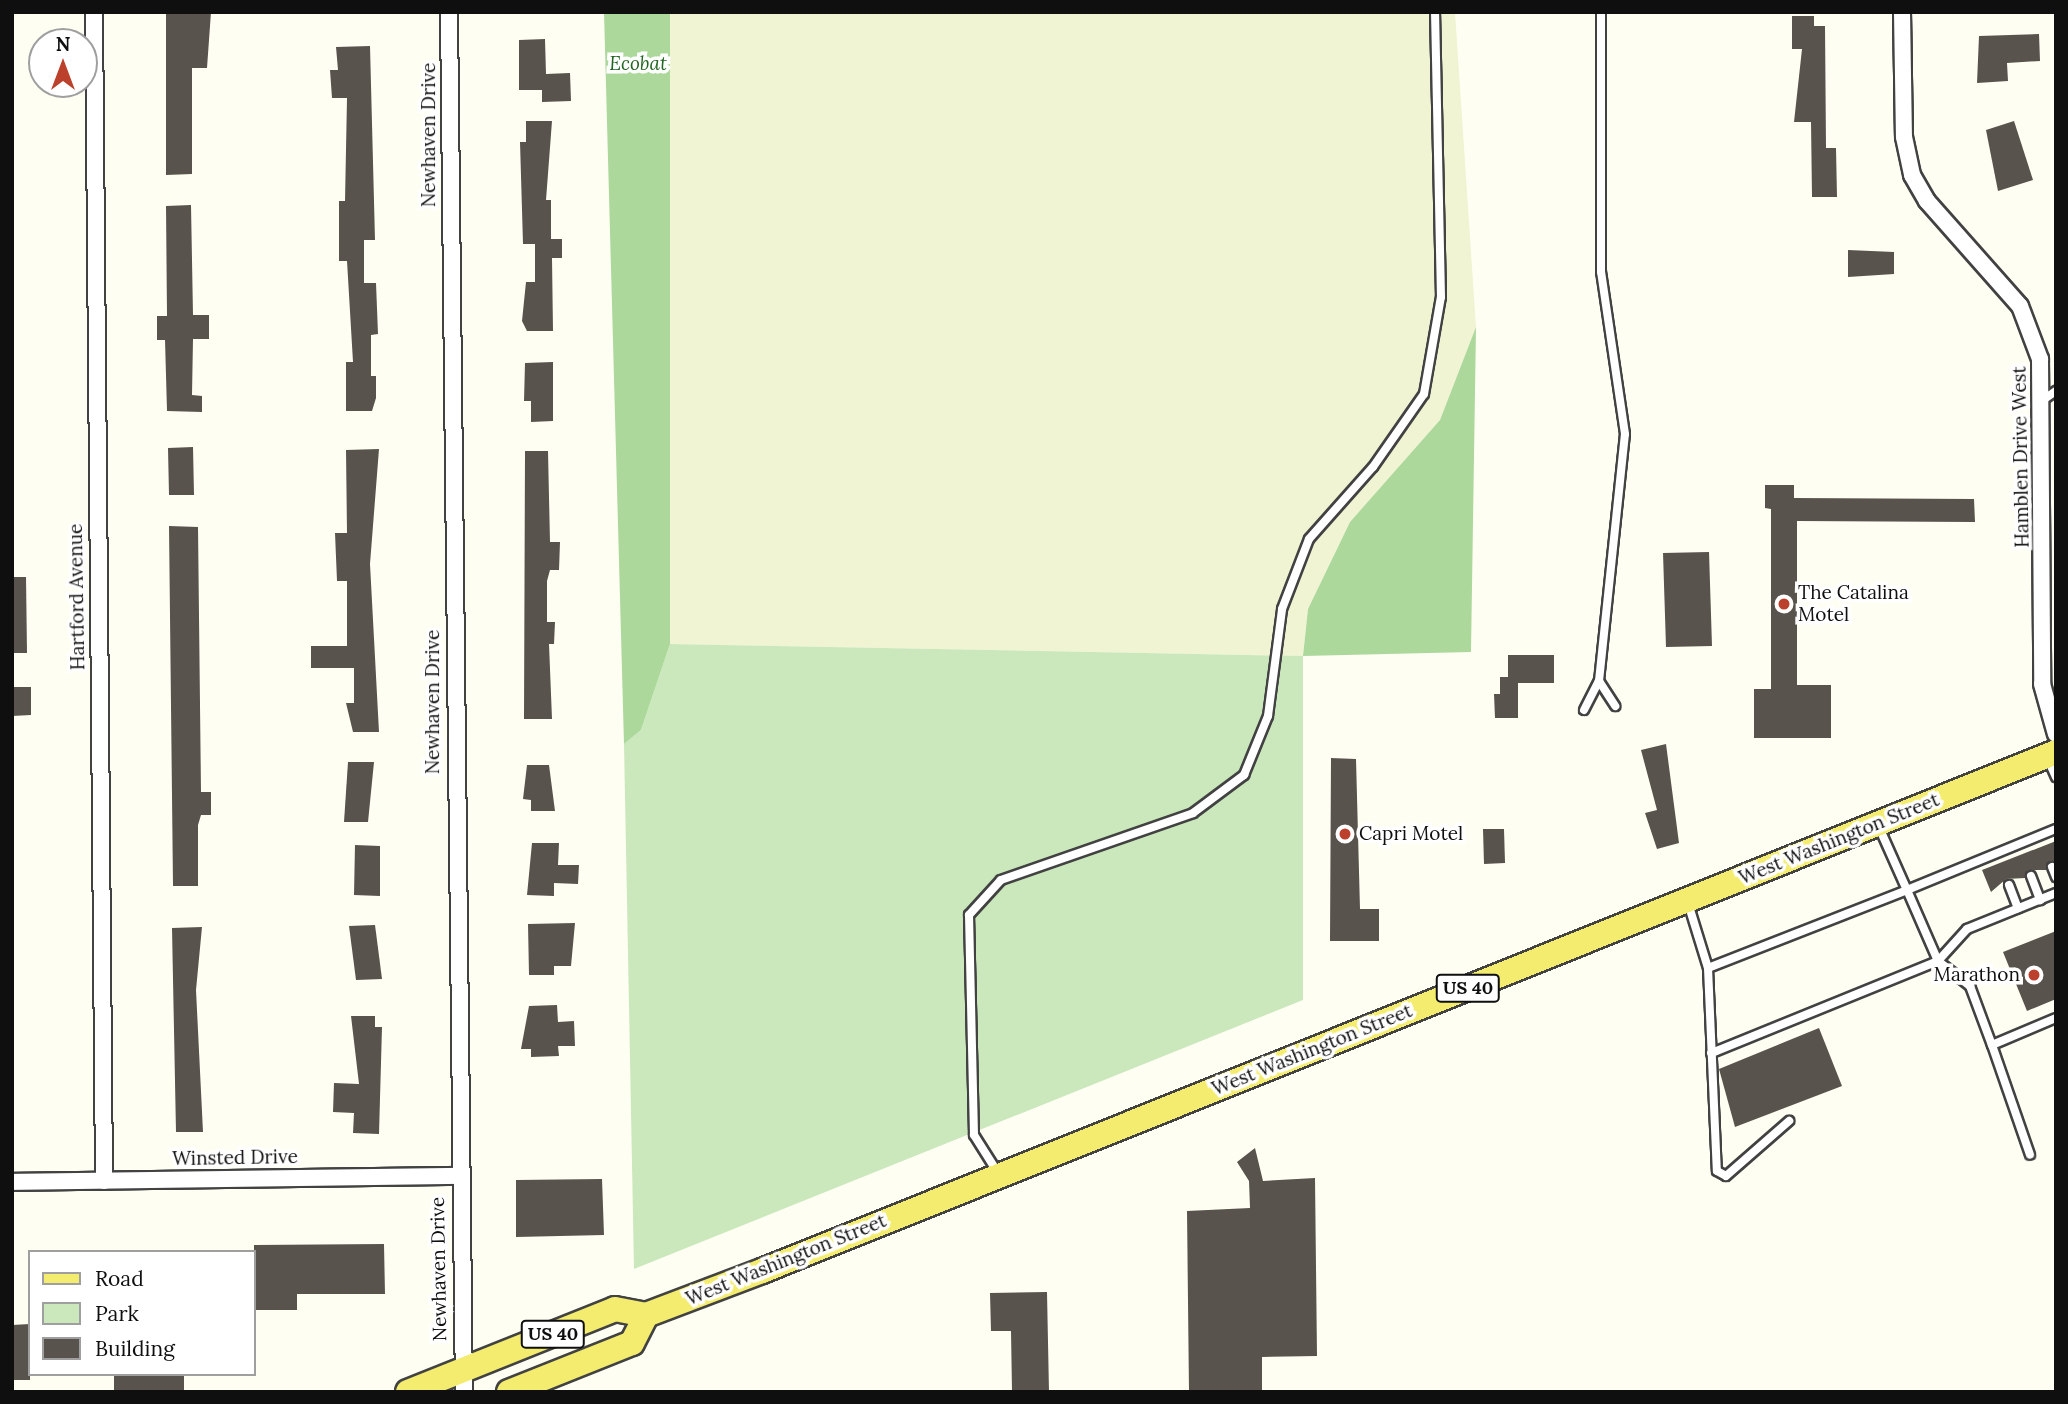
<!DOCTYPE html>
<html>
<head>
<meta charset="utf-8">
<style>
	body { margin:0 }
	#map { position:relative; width:2068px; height:1404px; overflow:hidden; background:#fefef2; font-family:Lora,serif }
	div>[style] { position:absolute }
	.farmland>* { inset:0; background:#f0f4d3 }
	.green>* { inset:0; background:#cbe8bc }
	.forest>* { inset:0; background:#acd89c }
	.building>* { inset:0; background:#58534c }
	.roads { filter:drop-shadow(2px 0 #424242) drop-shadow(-2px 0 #424242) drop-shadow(0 2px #424242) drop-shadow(0 -2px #424242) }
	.lane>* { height:8px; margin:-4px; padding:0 4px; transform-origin:4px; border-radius:4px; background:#fff }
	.street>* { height:16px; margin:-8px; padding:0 8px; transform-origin:8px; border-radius:8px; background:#fff }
	.primary>* { height:24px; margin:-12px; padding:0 12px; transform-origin:12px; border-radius:12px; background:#f3ec6e }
	.dots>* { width:19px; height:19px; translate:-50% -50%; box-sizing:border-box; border:4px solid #fff; border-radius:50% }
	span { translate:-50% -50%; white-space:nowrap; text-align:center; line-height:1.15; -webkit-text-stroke:7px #fff; paint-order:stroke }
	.shield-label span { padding:2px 5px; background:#fff; border:2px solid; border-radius:5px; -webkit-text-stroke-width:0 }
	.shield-label { font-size:18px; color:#0f0f0f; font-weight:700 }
	.park-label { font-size:19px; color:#226521; font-style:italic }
	.street-label { font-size:19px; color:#0f0f0f }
	.poi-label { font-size:19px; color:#0f0f0f }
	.left { translate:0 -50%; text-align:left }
	.right { translate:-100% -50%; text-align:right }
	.frame { position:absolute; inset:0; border:14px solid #0f0f0f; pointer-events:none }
	.legend { position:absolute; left:28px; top:1250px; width:228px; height:126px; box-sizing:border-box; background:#fff; border:2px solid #9f9f9f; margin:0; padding:9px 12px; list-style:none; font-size:21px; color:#0f0f0f }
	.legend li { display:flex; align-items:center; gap:14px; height:35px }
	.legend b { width:35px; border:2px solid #9f9f9f }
	.north { position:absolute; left:28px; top:28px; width:70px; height:70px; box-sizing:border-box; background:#fff; border:2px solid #9f9f9f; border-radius:50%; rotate:0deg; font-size:19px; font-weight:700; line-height:28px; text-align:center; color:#0f0f0f }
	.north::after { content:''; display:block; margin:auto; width:24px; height:32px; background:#bb412c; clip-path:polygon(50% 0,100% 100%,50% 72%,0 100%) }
</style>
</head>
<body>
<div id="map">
	<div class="farmland">
		<i style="clip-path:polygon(670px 12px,1455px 12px,1476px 327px,1440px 420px,1350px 522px,1308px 609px,1303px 656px,670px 644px)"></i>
	</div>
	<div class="green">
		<i style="clip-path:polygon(670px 644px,1303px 656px,1303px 1000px,634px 1269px,624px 744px,641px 730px)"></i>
	</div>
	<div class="forest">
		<i style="clip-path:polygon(604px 12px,670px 12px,670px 644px,641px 730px,624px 744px)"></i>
		<i style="clip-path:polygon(1476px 327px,1471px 652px,1303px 656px,1308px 609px,1350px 522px,1440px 420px)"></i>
	</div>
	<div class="building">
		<i style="clip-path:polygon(166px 12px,211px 12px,207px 68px,192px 68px,192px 174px,166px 175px)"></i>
		<i style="clip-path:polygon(1792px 16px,1814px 16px,1814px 26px,1825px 26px,1826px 148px,1836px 148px,1837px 197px,1812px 197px,1811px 122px,1794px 122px,1802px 49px,1792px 49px)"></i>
		<i style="clip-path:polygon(2039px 34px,2040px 61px,2007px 63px,2008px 81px,1977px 83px,1979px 36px)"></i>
		<i style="clip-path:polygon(545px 39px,546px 74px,570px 73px,571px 101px,542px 102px,542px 90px,519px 90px,519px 40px)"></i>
		<i style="clip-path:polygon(370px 46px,375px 240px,364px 240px,364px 283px,376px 283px,378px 334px,371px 335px,371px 376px,376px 376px,376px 398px,372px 411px,346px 411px,346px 362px,353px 362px,347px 261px,339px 261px,339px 201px,345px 201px,347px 98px,332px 98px,330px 70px,338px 70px,336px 47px)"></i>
		<i style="clip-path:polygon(526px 121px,552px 121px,546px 200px,551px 200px,551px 239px,562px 239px,562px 258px,552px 258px,553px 331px,527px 331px,522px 321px,526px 282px,535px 282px,535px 244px,523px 244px,520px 142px,526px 142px)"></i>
		<i style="clip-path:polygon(2014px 121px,2033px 180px,1998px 191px,1986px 130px)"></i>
		<i style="clip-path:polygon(191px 205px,193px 315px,209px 315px,209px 339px,193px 339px,192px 395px,202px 396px,202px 412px,167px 411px,165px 340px,157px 340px,157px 316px,167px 316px,166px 206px)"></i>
		<i style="clip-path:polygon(1848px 250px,1894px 252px,1894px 274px,1848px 277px)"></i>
		<i style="clip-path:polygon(553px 362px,553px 421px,531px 422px,531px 401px,524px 401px,525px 363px)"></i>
		<i style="clip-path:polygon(193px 447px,194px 495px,169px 495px,168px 448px)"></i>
		<i style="clip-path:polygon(379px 449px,370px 564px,379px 732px,353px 732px,346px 703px,354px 703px,354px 668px,311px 668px,311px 646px,347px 646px,347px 581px,337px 581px,335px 533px,347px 533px,346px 450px)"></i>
		<i style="clip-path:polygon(525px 451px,548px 451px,550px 542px,560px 542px,559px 570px,550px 570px,547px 581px,547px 622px,555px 622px,554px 644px,549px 644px,552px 719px,524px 719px)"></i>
		<i style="clip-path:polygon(1765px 485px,1794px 485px,1794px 498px,1974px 499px,1975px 522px,1797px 521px,1797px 685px,1831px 685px,1831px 738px,1754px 738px,1754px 689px,1771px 689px,1771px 509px,1765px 508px)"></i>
		<i style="clip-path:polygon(169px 526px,198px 527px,201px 792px,211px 792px,211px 815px,201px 815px,198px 825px,198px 886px,173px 886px)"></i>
		<i style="clip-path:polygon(1709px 552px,1712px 646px,1666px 647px,1663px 553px)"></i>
		<i style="clip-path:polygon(12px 577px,26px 577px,27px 653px,12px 653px)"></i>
		<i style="clip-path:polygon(1508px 655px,1554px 655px,1554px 683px,1518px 683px,1518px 718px,1495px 718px,1494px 694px,1500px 694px,1500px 677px,1508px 677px)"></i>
		<i style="clip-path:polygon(12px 687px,31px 687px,31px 715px,12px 716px)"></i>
		<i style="clip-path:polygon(1666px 744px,1679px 843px,1657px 849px,1645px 813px,1657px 810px,1641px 750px)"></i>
		<i style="clip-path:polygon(1331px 758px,1356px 759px,1360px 909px,1379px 909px,1379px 941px,1330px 941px)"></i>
		<i style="clip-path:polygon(348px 762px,374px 762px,368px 822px,344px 822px)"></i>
		<i style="clip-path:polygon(527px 765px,549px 765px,555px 811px,531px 811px,531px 800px,523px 799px)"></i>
		<i style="clip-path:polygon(1483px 829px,1504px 829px,1505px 863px,1484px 864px)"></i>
		<i style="clip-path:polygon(2056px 841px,2056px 862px,2046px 870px,2028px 870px,2025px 878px,2006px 879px,1991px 892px,1982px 870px)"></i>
		<i style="clip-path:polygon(532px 843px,559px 843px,558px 865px,579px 865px,578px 884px,554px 883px,554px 896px,527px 895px)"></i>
		<i style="clip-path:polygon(355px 845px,380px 846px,380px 896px,354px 895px)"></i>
		<i style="clip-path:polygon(575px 923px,571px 966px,554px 966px,554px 975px,529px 975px,528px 924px)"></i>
		<i style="clip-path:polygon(375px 925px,382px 979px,356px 980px,349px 926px)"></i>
		<i style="clip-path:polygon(202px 927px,196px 990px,203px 1132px,176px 1132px,172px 928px)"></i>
		<i style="clip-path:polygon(2056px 931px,2056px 999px,2027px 1011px,2003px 952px)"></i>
		<i style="clip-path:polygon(557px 1005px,558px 1022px,574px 1021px,575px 1046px,558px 1046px,559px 1056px,531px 1057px,531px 1049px,521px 1049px,529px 1006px)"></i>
		<i style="clip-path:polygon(351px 1016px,375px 1016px,375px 1027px,382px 1027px,379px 1134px,353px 1133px,354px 1113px,333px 1112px,334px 1083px,359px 1084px)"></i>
		<i style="clip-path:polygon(1819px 1028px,1842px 1086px,1735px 1127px,1719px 1069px)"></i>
		<i style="clip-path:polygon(1255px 1148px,1263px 1181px,1315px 1178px,1317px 1356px,1262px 1357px,1262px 1392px,1189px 1392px,1187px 1211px,1250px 1208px,1249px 1181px,1237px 1162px)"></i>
		<i style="clip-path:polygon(602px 1179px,604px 1235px,516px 1237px,516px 1180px)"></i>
		<i style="clip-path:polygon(384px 1244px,385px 1294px,297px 1294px,297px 1310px,254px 1310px,254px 1245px)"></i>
		<i style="clip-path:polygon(1047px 1292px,1049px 1392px,1012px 1392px,1011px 1331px,991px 1331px,990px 1293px)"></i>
		<i style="clip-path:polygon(30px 1324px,30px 1380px,12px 1380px,12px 1325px)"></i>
		<i style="clip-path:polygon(114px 1374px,184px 1374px,184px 1392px,114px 1392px)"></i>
	</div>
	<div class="roads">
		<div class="lane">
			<i style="left:2043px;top:400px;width:16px;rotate:-35deg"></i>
			<i style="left:1599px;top:681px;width:248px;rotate:-84deg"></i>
			<i style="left:1625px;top:434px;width:164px;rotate:-98.4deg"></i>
			<i style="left:1601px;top:272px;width:260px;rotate:-90deg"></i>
			<i style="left:1584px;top:710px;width:33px;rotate:-63deg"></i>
			<i style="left:1599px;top:681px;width:30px;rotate:57deg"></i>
			<i style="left:2047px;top:757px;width:22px;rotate:66deg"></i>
			<i style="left:1878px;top:825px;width:71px;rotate:66deg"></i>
			<i style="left:1907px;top:890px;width:161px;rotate:-22.3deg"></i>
			<i style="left:2052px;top:867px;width:11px;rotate:68deg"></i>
			<i style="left:2031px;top:876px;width:26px;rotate:69deg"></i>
			<i style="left:2009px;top:885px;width:25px;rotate:69deg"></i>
			<i style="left:2056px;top:893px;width:96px;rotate:158deg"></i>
			<i style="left:1967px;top:929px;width:43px;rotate:132.2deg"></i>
			<i style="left:1938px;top:961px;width:41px;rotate:38deg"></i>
			<i style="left:1970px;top:986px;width:63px;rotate:69.6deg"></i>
			<i style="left:1992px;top:1045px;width:69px;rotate:-22.9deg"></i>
			<i style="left:1688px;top:903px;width:68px;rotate:72.9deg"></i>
			<i style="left:1708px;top:968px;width:214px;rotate:-21.4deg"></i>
			<i style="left:1907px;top:890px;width:77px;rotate:66.4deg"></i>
			<i style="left:1938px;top:961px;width:245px;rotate:157.9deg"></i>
			<i style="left:1708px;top:968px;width:203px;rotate:87.5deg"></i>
			<i style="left:1717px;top:1171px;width:10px;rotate:29deg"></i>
			<i style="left:1726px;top:1176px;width:84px;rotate:-41.1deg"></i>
			<i style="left:1992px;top:1045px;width:116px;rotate:70.9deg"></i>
			<i style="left:998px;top:1173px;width:45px;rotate:-122.3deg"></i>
			<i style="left:974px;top:1135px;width:220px;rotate:-91.3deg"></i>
			<i style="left:969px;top:915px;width:47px;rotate:-47.6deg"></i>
			<i style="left:1001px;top:880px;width:203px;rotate:-19.2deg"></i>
			<i style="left:1193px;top:813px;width:64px;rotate:-36.7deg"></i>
			<i style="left:1244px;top:775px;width:64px;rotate:-67.9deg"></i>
			<i style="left:1268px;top:716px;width:108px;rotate:-82.5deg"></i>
			<i style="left:1282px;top:609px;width:75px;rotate:-68.9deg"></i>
			<i style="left:1309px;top:539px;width:96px;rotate:-48.4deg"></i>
			<i style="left:1373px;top:467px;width:89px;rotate:-55.1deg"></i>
			<i style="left:1424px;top:394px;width:98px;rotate:-80.1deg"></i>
			<i style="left:1441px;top:297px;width:285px;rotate:-91.2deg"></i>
		</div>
		<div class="street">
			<i style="left:94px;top:12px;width:1169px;rotate:89.51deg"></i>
			<i style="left:449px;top:12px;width:1380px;rotate:89.38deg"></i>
			<i style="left:1902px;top:12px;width:125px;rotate:89.1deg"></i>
			<i style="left:1904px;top:137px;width:39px;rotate:78deg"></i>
			<i style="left:1912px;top:175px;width:30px;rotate:60deg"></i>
			<i style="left:1927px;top:201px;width:140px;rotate:48.5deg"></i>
			<i style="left:2020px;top:306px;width:57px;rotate:69.3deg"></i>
			<i style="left:2040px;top:359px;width:325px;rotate:89.6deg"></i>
			<i style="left:2042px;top:684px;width:52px;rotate:74.4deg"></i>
			<i style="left:12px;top:1182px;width:446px;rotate:-0.8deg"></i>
		</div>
		<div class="primary">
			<i style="left:408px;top:1392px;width:223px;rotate:-21.8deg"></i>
			<i style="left:615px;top:1309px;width:32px;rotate:11deg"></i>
			<i style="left:646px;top:1315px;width:124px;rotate:-20.8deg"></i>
			<i style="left:762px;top:1271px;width:1394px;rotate:-21.85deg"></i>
			<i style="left:509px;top:1392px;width:132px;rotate:-21.7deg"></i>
			<i style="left:632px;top:1343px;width:31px;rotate:-63deg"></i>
		</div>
	</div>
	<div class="dots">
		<i style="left:1784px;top:604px;background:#bb412c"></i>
		<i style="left:1345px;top:834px;background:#bb412c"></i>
		<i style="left:2034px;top:975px;background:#bb412c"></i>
	</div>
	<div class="shield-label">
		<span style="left:1468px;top:988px">US 40</span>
		<span style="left:553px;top:1334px">US 40</span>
	</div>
	<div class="park-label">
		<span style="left:638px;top:64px">Ecobat</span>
	</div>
	<div class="street-label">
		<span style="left:429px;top:135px;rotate:-90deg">Newhaven Drive</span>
		<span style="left:2021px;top:457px;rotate:-91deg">Hamblen Drive West</span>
		<span style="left:77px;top:597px;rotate:-91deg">Hartford Avenue</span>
		<span style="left:433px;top:702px;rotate:-90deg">Newhaven Drive</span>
		<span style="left:1839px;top:839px;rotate:-22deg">West Washington Street</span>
		<span style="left:1312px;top:1050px;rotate:-22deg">West Washington Street</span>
		<span style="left:235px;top:1158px;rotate:-1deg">Winsted Drive</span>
		<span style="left:786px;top:1260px;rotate:-22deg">West Washington Street</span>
		<span style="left:439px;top:1269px;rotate:-91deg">Newhaven Drive</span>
	</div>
	<div class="poi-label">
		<span class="left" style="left:1798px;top:604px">The Catalina<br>Motel</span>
		<span class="left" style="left:1359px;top:834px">Capri Motel</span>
		<span class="right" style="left:2020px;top:975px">Marathon</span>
	</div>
	<div class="frame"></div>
	<ul class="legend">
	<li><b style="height:9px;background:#f3ec6e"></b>Road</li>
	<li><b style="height:19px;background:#cbe8bc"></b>Park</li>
	<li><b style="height:19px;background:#58534c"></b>Building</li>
	</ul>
	<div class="north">N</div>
</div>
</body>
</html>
